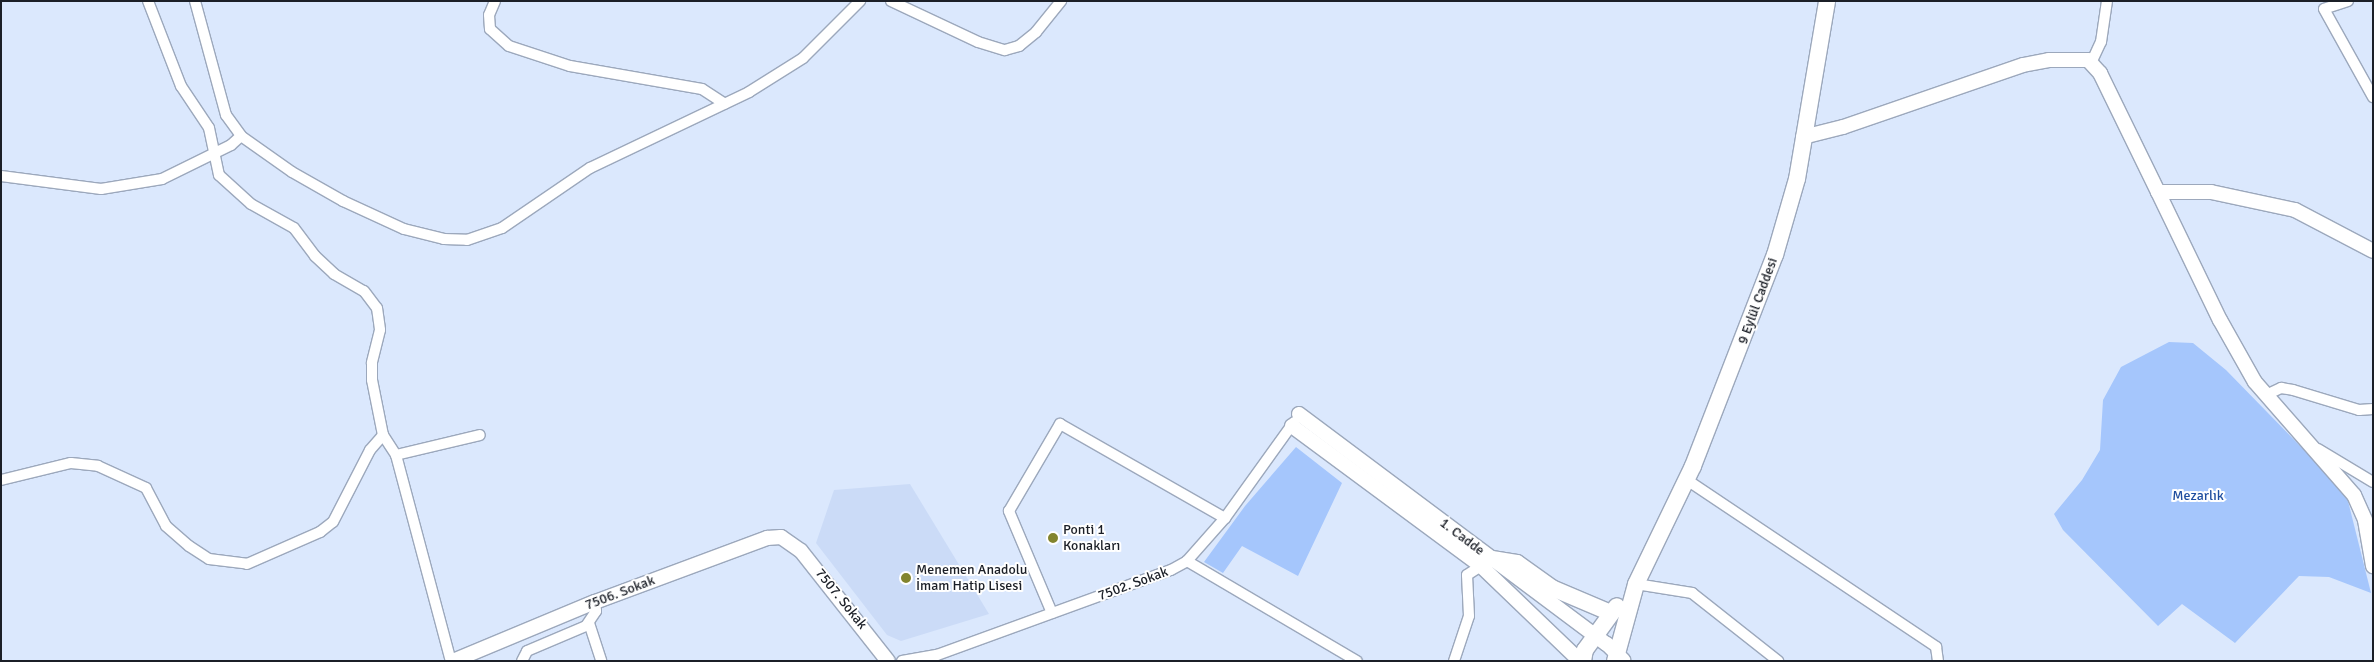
<!DOCTYPE html>
<html>
<head>
<meta charset="utf-8">
<style>
	body { margin:0 }
	#map { position:relative; width:2374px; height:662px; overflow:hidden; background:#dbe8fd; font-family:Signika,sans-serif }
	div>[style] { position:absolute }
	.built>* { inset:0; background:#cbdbf7 }
	.green>* { inset:0; background:#a5c6fc }
	.roads { filter:drop-shadow(1px 0 #9ca8bc) drop-shadow(-1px 0 #9ca8bc) drop-shadow(0 1px #9ca8bc) drop-shadow(0 -1px #9ca8bc) }
	.street>* { height:10px; margin:-5px; padding:0 5px; transform-origin:5px; border-radius:5px; background:#fff }
	.secondary>* { height:14px; margin:-7px; padding:0 7px; transform-origin:7px; border-radius:7px; background:#fff }
	.primary>* { height:16px; margin:-8px; padding:0 8px; transform-origin:8px; border-radius:8px; background:#fff }
	.dots>* { width:14px; height:14px; translate:-50% -50%; box-sizing:border-box; border:2px solid #fff; border-radius:50% }
	span { translate:-50% -50%; white-space:nowrap; text-align:center; line-height:1.15; -webkit-text-stroke:4px #fff; paint-order:stroke }
	.street-label { font-size:14px; color:#1b1f27 }
	.park-label { font-size:14px; color:#1e4d9f }
	.poi-label { font-size:14px; color:#1b1f27 }
	.left { translate:0 -50%; text-align:left }
	.frame { position:absolute; inset:0; border:2px solid #1b1f27; pointer-events:none }
</style>
</head>
<body>
<div id="map">
	<div class="built">
		<i style="clip-path:polygon(910px 484px,989px 614px,901px 641px,887px 635px,816px 543px,834px 490px)"></i>
	</div>
	<div class="green">
		<i style="clip-path:polygon(2169px 342px,2193px 343px,2226px 370px,2346px 493px,2371px 593px,2329px 577px,2299px 576px,2235px 643px,2182px 604px,2158px 626px,2063px 530px,2054px 514px,2082px 480px,2100px 450px,2103px 400px,2121px 367px)"></i>
		<i style="clip-path:polygon(1296px 447px,1342px 483px,1298px 576px,1242px 546px,1223px 573px,1204px 562px,1245px 506px)"></i>
	</div>
	<div class="roads">
		<div class="street">
			<i style="left:148px;top:1px;width:91px;rotate:68.8deg"></i>
			<i style="left:181px;top:86px;width:50px;rotate:56.3deg"></i>
			<i style="left:209px;top:128px;width:48px;rotate:78deg"></i>
			<i style="left:219px;top:175px;width:43px;rotate:42.2deg"></i>
			<i style="left:251px;top:204px;width:49px;rotate:29.2deg"></i>
			<i style="left:294px;top:228px;width:35px;rotate:53deg"></i>
			<i style="left:315px;top:256px;width:26px;rotate:43deg"></i>
			<i style="left:334px;top:274px;width:34px;rotate:30deg"></i>
			<i style="left:364px;top:291px;width:21px;rotate:53deg"></i>
			<i style="left:377px;top:308px;width:22px;rotate:82deg"></i>
			<i style="left:380px;top:330px;width:34px;rotate:104deg"></i>
			<i style="left:372px;top:363px;width:17px;rotate:90deg"></i>
			<i style="left:372px;top:380px;width:56px;rotate:78.7deg"></i>
			<i style="left:383px;top:435px;width:24px;rotate:57deg"></i>
			<i style="left:396px;top:455px;width:213px;rotate:75.1deg"></i>
			<i style="left:195px;top:1px;width:118px;rotate:74.8deg"></i>
			<i style="left:226px;top:115px;width:26px;rotate:54deg"></i>
			<i style="left:241px;top:136px;width:62px;rotate:35.2deg"></i>
			<i style="left:292px;top:172px;width:59px;rotate:29.6deg"></i>
			<i style="left:343px;top:201px;width:67px;rotate:24.7deg"></i>
			<i style="left:404px;top:229px;width:41px;rotate:14deg"></i>
			<i style="left:444px;top:239px;width:23px;rotate:2deg"></i>
			<i style="left:467px;top:240px;width:37px;rotate:-19deg"></i>
			<i style="left:502px;top:228px;width:107px;rotate:-34.3deg"></i>
			<i style="left:590px;top:168px;width:176px;rotate:-25.5deg"></i>
			<i style="left:749px;top:92px;width:64px;rotate:-32.2deg"></i>
			<i style="left:803px;top:58px;width:81px;rotate:-45deg"></i>
			<i style="left:495px;top:1px;width:15px;rotate:113deg"></i>
			<i style="left:489px;top:15px;width:14px;rotate:86deg"></i>
			<i style="left:490px;top:29px;width:25px;rotate:42deg"></i>
			<i style="left:509px;top:46px;width:64px;rotate:18.2deg"></i>
			<i style="left:570px;top:66px;width:134px;rotate:9.9deg"></i>
			<i style="left:702px;top:89px;width:27px;rotate:33deg"></i>
			<i style="left:891px;top:1px;width:96px;rotate:25.2deg"></i>
			<i style="left:978px;top:42px;width:28px;rotate:17deg"></i>
			<i style="left:1005px;top:50px;width:15px;rotate:-16deg"></i>
			<i style="left:1019px;top:46px;width:22px;rotate:-39deg"></i>
			<i style="left:1036px;top:32px;width:40px;rotate:-51deg"></i>
			<i style="left:2348px;top:1px;width:25px;rotate:162deg"></i>
			<i style="left:2324px;top:9px;width:101px;rotate:60.9deg"></i>
			<i style="left:2092px;top:61px;width:21px;rotate:-65deg"></i>
			<i style="left:2101px;top:42px;width:41px;rotate:-81.7deg"></i>
			<i style="left:1px;top:176px;width:101px;rotate:7.4deg"></i>
			<i style="left:101px;top:189px;width:62px;rotate:-9.3deg"></i>
			<i style="left:162px;top:179px;width:77px;rotate:-26.2deg"></i>
			<i style="left:231px;top:145px;width:13px;rotate:-42deg"></i>
			<i style="left:2266px;top:395px;width:17px;rotate:-25deg"></i>
			<i style="left:2281px;top:388px;width:12px;rotate:9deg"></i>
			<i style="left:2293px;top:390px;width:69px;rotate:16.9deg"></i>
			<i style="left:2359px;top:410px;width:14px;rotate:-4deg"></i>
			<i style="left:2318px;top:449px;width:64px;rotate:31deg"></i>
			<i style="left:396px;top:455px;width:86px;rotate:-13.4deg"></i>
			<i style="left:1px;top:480px;width:72px;rotate:-13.7deg"></i>
			<i style="left:71px;top:463px;width:27px;rotate:6deg"></i>
			<i style="left:98px;top:466px;width:53px;rotate:24.6deg"></i>
			<i style="left:146px;top:488px;width:43px;rotate:62.2deg"></i>
			<i style="left:166px;top:526px;width:30px;rotate:41deg"></i>
			<i style="left:189px;top:546px;width:24px;rotate:33deg"></i>
			<i style="left:209px;top:559px;width:38px;rotate:7deg"></i>
			<i style="left:247px;top:564px;width:80px;rotate:-23.7deg"></i>
			<i style="left:320px;top:532px;width:16px;rotate:-38deg"></i>
			<i style="left:333px;top:522px;width:81px;rotate:-62.8deg"></i>
			<i style="left:370px;top:450px;width:20px;rotate:-49deg"></i>
			<i style="left:1687px;top:480px;width:300px;rotate:33.8deg"></i>
			<i style="left:1936px;top:647px;width:14px;rotate:82deg"></i>
			<i style="left:1187px;top:561px;width:197px;rotate:30.5deg"></i>
			<i style="left:1636px;top:584px;width:57px;rotate:9.1deg"></i>
			<i style="left:1692px;top:593px;width:110px;rotate:38.3deg"></i>
			<i style="left:1052px;top:613px;width:111px;rotate:-112.9deg"></i>
			<i style="left:1009px;top:511px;width:101px;rotate:-59.6deg"></i>
			<i style="left:1060px;top:424px;width:190px;rotate:29.7deg"></i>
			<i style="left:589px;top:623px;width:40px;rotate:72deg"></i>
			<i style="left:522px;top:661px;width:11px;rotate:-63deg"></i>
			<i style="left:527px;top:651px;width:64px;rotate:-23deg"></i>
			<i style="left:586px;top:626px;width:18px;rotate:-56deg"></i>
			<i style="left:596px;top:611px;width:9px;rotate:-96deg"></i>
			<i style="left:902px;top:661px;width:36px;rotate:-10deg"></i>
			<i style="left:937px;top:655px;width:249px;rotate:-20deg"></i>
			<i style="left:1171px;top:570px;width:18px;rotate:-29deg"></i>
			<i style="left:1187px;top:561px;width:57px;rotate:-48.5deg"></i>
			<i style="left:1225px;top:518px;width:118px;rotate:-54.3deg"></i>
			<i style="left:1454px;top:661px;width:47px;rotate:-71.6deg"></i>
			<i style="left:1469px;top:616px;width:41px;rotate:-92.8deg"></i>
			<i style="left:1467px;top:575px;width:17px;rotate:-33deg"></i>
		</div>
		<div class="secondary">
			<i style="left:1803px;top:137px;width:41px;rotate:-14deg"></i>
			<i style="left:1843px;top:127px;width:190px;rotate:-19deg"></i>
			<i style="left:2023px;top:65px;width:26px;rotate:-11deg"></i>
			<i style="left:2049px;top:60px;width:39px"></i>
			<i style="left:2088px;top:60px;width:18px;rotate:47deg"></i>
			<i style="left:2100px;top:73px;width:132px;rotate:64deg"></i>
			<i style="left:2158px;top:192px;width:53px"></i>
			<i style="left:2211px;top:192px;width:86px;rotate:12.1deg"></i>
			<i style="left:2295px;top:210px;width:88px;rotate:27.7deg"></i>
			<i style="left:2158px;top:192px;width:142px;rotate:64.2deg"></i>
			<i style="left:2220px;top:320px;width:71px;rotate:60.6deg"></i>
			<i style="left:2255px;top:382px;width:150px;rotate:48.8deg"></i>
			<i style="left:2354px;top:495px;width:27px;rotate:66deg"></i>
			<i style="left:2365px;top:520px;width:47px;rotate:80.1deg"></i>
			<i style="left:1299px;top:414px;width:384px;rotate:36.8deg"></i>
			<i style="left:1607px;top:644px;width:23px;rotate:45deg"></i>
			<i style="left:1292px;top:426px;width:235px;rotate:36.5deg"></i>
			<i style="left:1481px;top:566px;width:137px;rotate:43.8deg"></i>
			<i style="left:453px;top:661px;width:154px;rotate:-22.6deg"></i>
			<i style="left:595px;top:602px;width:184px;rotate:-20.4deg"></i>
			<i style="left:767px;top:538px;width:14px;rotate:-4deg"></i>
			<i style="left:781px;top:537px;width:24px;rotate:35deg"></i>
			<i style="left:801px;top:551px;width:140px;rotate:51.7deg"></i>
		</div>
		<div class="primary">
			<i style="left:1492px;top:559px;width:25px;rotate:9deg"></i>
			<i style="left:1517px;top:563px;width:43px;rotate:35.5deg"></i>
			<i style="left:1552px;top:588px;width:64px;rotate:23deg"></i>
			<i style="left:1583px;top:661px;width:11px;rotate:-80deg"></i>
			<i style="left:1585px;top:650px;width:54px;rotate:-54deg"></i>
			<i style="left:1615px;top:661px;width:80px;rotate:-74.7deg"></i>
			<i style="left:1636px;top:584px;width:131px;rotate:-64.2deg"></i>
			<i style="left:1693px;top:466px;width:226px;rotate:-68.8deg"></i>
			<i style="left:1775px;top:255px;width:79px;rotate:-73.9deg"></i>
			<i style="left:1797px;top:179px;width:181px;rotate:-80.4deg"></i>
		</div>
	</div>
	<div class="dots">
		<i style="left:1053px;top:538px;background:#82842e"></i>
		<i style="left:906px;top:578px;background:#82842e"></i>
	</div>
	<div class="street-label">
		<span style="left:1758px;top:301px;rotate:-70deg">9 Eylül Caddesi</span>
		<span style="left:1462px;top:537px;rotate:37deg">1. Cadde</span>
		<span style="left:1133px;top:584px;rotate:-20deg">7502. Sokak</span>
		<span style="left:620px;top:593px;rotate:-21deg">7506. Sokak</span>
		<span style="left:841px;top:599px;rotate:51deg">7507. Sokak</span>
	</div>
	<div class="park-label">
		<span style="left:2198px;top:496px">Mezarlık</span>
	</div>
	<div class="poi-label">
		<span class="left" style="left:1063px;top:538px">Ponti 1<br>Konakları</span>
		<span class="left" style="left:916px;top:578px">Menemen Anadolu<br>İmam Hatip Lisesi</span>
	</div>
	<div class="frame"></div>
</div>
</body>
</html>
